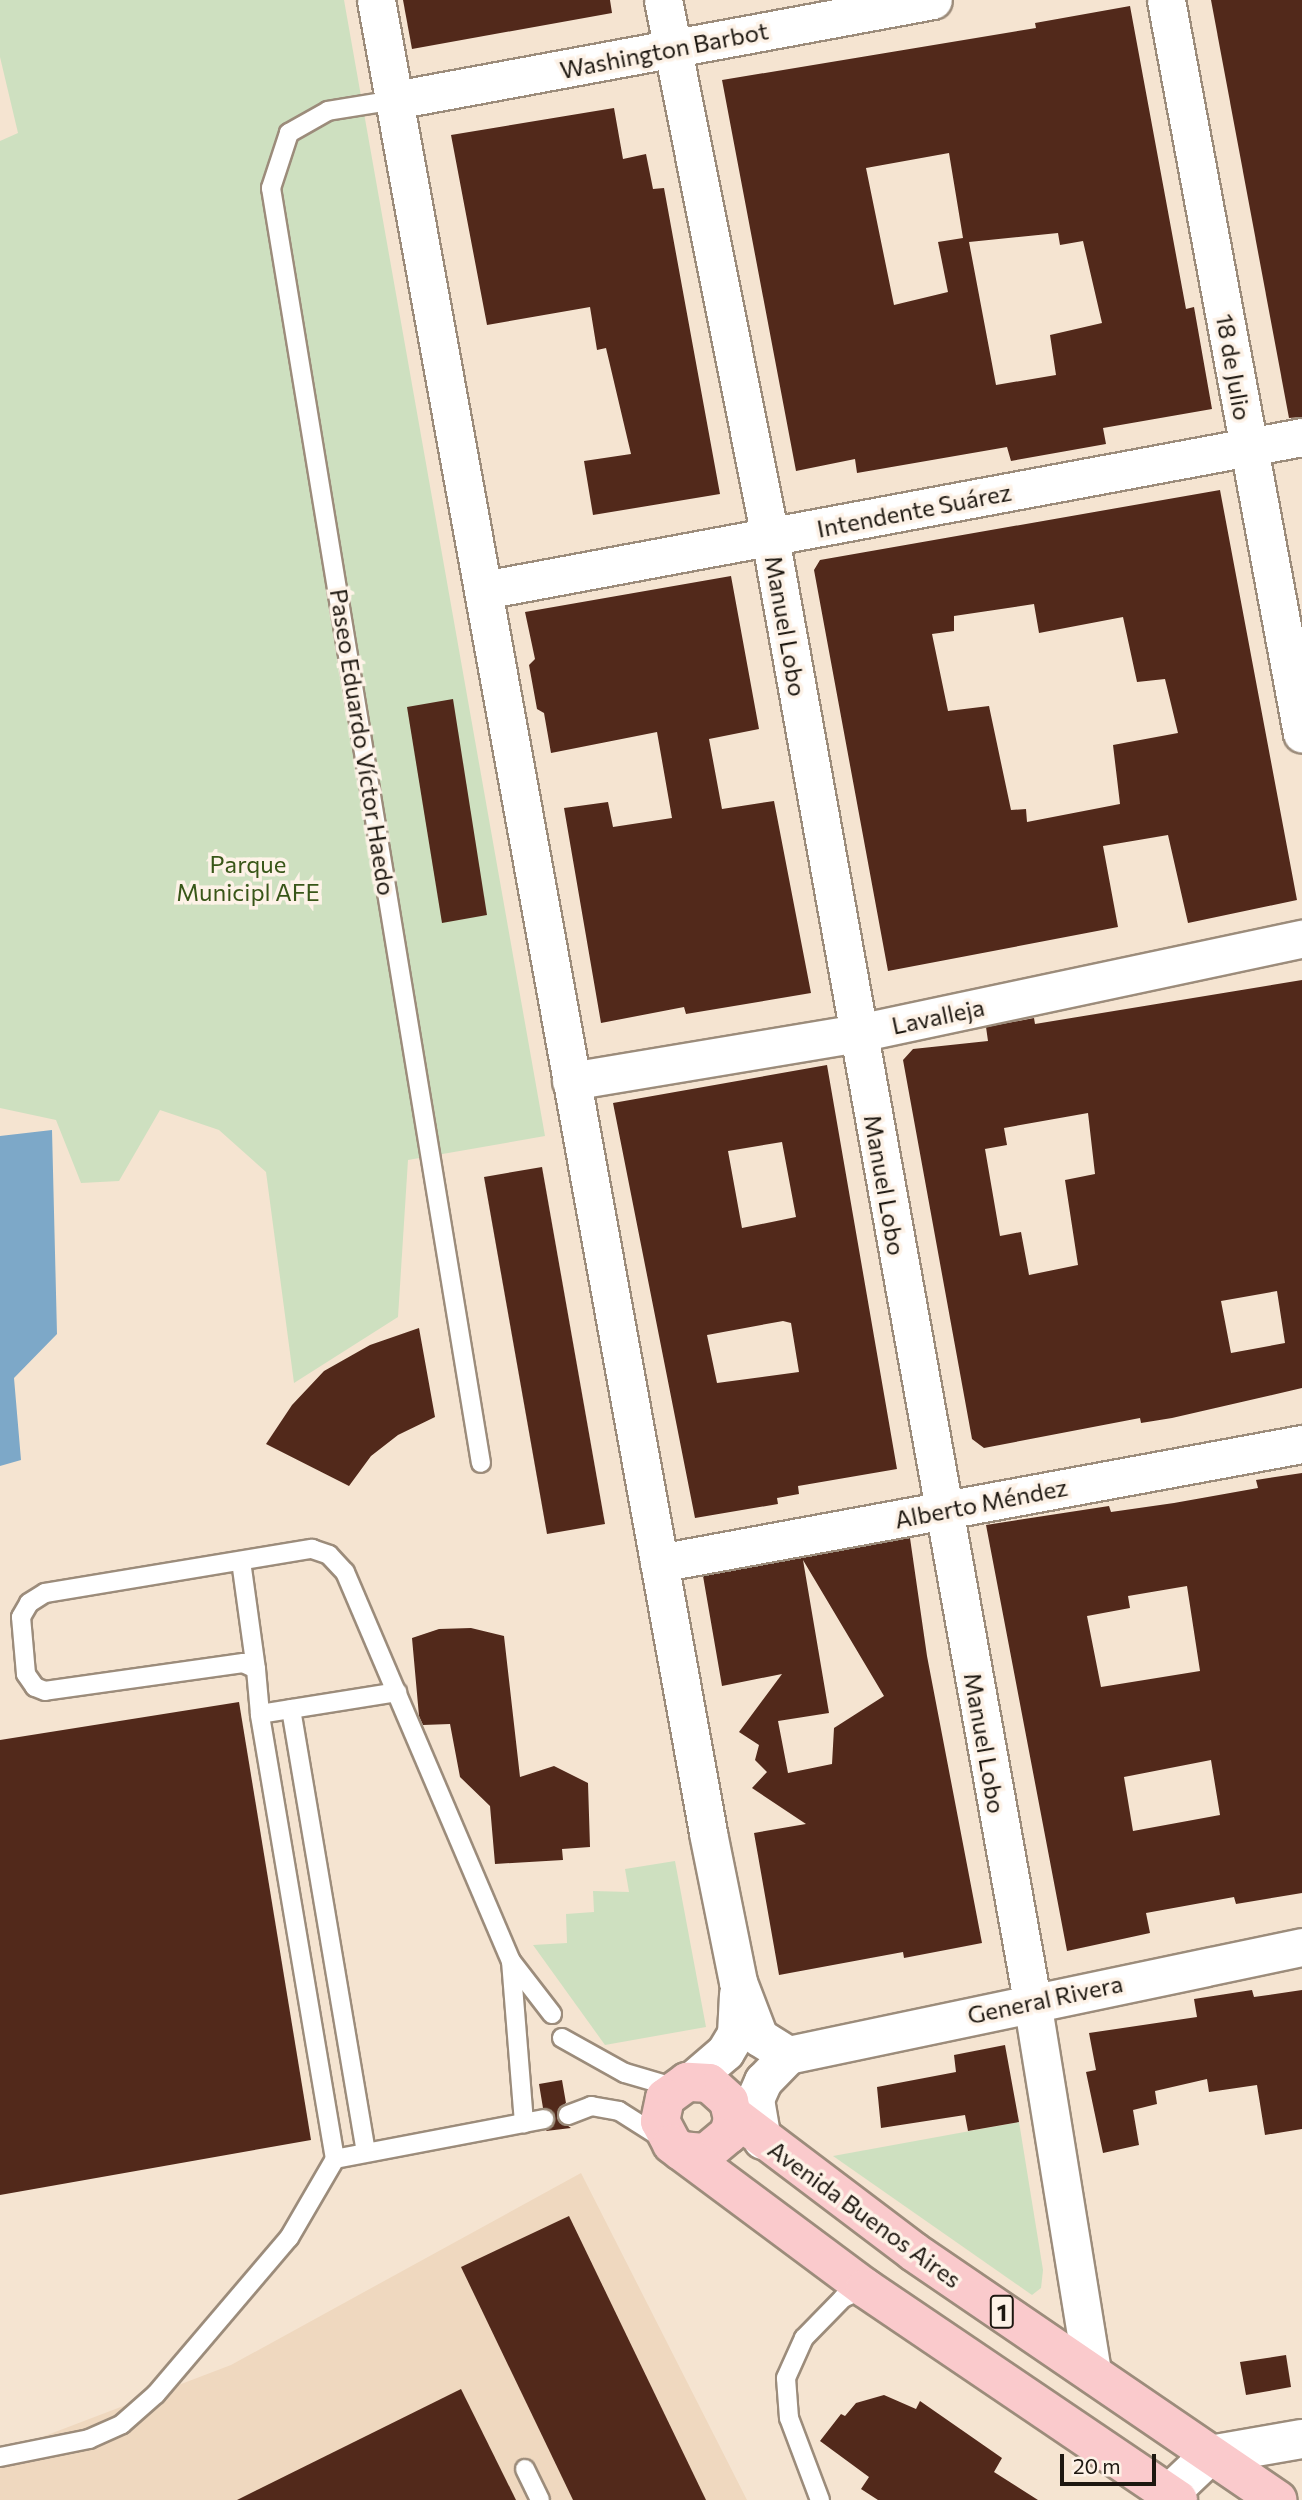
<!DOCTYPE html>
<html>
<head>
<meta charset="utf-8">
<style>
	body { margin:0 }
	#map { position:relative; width:1302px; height:2500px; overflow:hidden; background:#f5e4d1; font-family:Commissioner,sans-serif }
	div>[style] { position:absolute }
	.built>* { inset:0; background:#efd8bf }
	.green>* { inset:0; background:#cee0c0 }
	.water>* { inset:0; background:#7da8c8 }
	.building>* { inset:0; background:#52291b }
	.roads { filter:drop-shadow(2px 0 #9c8c7b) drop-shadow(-2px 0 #9c8c7b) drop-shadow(0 2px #9c8c7b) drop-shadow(0 -2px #9c8c7b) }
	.service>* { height:18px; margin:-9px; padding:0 9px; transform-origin:9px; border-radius:9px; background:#fff }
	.minor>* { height:37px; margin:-18.5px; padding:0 18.5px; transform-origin:18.5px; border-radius:18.5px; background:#fff }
	.tertiary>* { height:38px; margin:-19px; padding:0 19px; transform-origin:19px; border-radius:19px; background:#fff }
	.primary>* { height:38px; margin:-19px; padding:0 19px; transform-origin:19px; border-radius:19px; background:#facacc }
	span { translate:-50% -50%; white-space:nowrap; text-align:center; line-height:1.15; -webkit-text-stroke:7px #fdf2e7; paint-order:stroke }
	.shield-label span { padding:2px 5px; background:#fdf2e7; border:2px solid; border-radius:5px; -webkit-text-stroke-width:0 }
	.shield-label { font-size:23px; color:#1d1710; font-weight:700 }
	.street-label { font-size:24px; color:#1d1710 }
	.park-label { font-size:24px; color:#385618 }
	.scale { position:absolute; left:1060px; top:2454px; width:96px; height:32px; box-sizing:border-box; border:4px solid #1d1710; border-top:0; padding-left:9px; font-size:21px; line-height:24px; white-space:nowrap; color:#1d1710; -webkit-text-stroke:5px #fdf2e7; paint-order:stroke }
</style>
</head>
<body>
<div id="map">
	<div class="built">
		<i style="clip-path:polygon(581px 2173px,747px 2500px,0 2500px,0 2453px,231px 2365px)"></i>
	</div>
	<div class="green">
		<i style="clip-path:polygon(0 0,344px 0,545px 1136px,408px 1160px,398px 1317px,294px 1383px,266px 1172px,219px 1130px,160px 1110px,119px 1181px,81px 1183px,56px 1120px,0 1108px,0 141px,18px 133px,0 57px)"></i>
		<i style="clip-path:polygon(675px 1861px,706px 2027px,605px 2045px,533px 1945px,567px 1943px,566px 1914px,594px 1912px,593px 1891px,629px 1892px,625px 1869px)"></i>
		<i style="clip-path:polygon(1019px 2122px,1043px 2270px,1041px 2288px,1032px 2295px,833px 2156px)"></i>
	</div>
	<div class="water">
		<i style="clip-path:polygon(52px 1130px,57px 1334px,14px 1378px,21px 1460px,0 1466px,0 1136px)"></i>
	</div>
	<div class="building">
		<i style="clip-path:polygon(403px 0,610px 0,612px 13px,412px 49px)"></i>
		<i style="clip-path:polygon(1211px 0,1302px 0,1302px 417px,1289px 418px)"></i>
		<i style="clip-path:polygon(evenodd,1130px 6px,1186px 309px,1194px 307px,1212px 409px,1103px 428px,1106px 444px,1011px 461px,1007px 447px,857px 473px,855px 459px,796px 471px,722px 80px,1036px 28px,1035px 23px,1130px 6px,949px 153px,963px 238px,938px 242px,948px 292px,894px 305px,866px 168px,949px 153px,1130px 6px,1058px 233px,1060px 245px,1083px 241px,1102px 323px,1050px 335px,1056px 375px,996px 385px,969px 242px,1058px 233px)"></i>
		<i style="clip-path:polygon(614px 108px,623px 159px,646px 154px,653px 189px,664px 188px,720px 494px,593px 515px,584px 461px,631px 454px,606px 348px,597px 350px,590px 307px,487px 325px,451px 135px)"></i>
		<i style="clip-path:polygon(evenodd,1220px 490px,1297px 900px,1188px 923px,1168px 835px,1103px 846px,1118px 927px,888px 971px,814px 570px,820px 560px,1220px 490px,1034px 604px,1039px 633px,1123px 617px,1137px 682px,1165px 679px,1178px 733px,1113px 745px,1120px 804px,1027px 822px,1026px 809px,1011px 810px,989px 706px,948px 711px,932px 634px,954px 631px,954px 616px,1034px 604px)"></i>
		<i style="clip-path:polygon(731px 576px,759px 729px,709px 739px,722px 809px,774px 801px,811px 993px,686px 1014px,684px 1007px,601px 1023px,564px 808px,608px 802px,613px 827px,672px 818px,657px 732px,551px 753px,544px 713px,537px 709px,529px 665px,535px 659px,525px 612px)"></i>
		<i style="clip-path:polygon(453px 699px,487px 915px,442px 923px,407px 707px)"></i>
		<i style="clip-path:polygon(evenodd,1302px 980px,1302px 1388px,1172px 1418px,1141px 1423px,1140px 1418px,984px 1448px,972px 1439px,903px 1060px,913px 1049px,988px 1041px,986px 1027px,1034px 1018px,1035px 1024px,1302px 980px,1088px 1113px,1095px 1174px,1065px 1180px,1078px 1265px,1029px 1275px,1021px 1232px,1000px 1236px,985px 1149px,1007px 1145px,1004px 1128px,1088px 1113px,1302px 980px,1277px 1291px,1285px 1343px,1231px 1353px,1221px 1301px,1277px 1291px)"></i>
		<i style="clip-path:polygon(evenodd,827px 1065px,897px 1469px,798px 1486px,799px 1494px,777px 1498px,778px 1504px,695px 1518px,613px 1103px,827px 1065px,782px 1142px,796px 1217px,742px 1228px,728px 1151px,782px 1142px,827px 1065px,783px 1321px,791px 1323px,799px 1372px,717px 1383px,707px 1335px,783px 1321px)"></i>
		<i style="clip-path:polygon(542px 1167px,605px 1524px,547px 1534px,484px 1177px)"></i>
		<i style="clip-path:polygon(419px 1328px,435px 1417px,398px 1435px,371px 1456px,349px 1486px,266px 1444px,292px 1405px,324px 1371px,370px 1345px)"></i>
		<i style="clip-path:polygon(evenodd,1302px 1473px,1302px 1893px,1236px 1904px,1234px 1897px,1146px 1913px,1150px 1933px,1067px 1951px,986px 1525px,1109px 1506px,1111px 1512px,1174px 1503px,1258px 1488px,1256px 1480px,1302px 1473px,1187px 1586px,1200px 1671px,1101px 1687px,1087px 1616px,1130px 1608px,1128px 1596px,1187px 1586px,1302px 1473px,1211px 1760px,1220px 1815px,1133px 1831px,1124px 1777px,1211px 1760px)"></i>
		<i style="clip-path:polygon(evenodd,910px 1538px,927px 1656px,982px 1943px,904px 1958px,903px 1952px,779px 1975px,754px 1833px,806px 1824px,752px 1788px,767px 1772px,755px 1760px,759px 1745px,739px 1732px,782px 1674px,722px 1686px,703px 1576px,910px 1538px,803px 1560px,884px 1696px,834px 1728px,832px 1764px,788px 1773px,778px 1721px,829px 1713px,803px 1560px)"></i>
		<i style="clip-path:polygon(471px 1628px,504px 1636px,520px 1777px,554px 1766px,588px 1783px,590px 1847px,562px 1849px,563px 1860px,495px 1864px,490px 1806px,460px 1777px,450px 1724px,423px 1725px,419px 1716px,412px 1638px,439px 1629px)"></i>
		<i style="clip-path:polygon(239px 1702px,311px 2140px,0 2195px,0 1740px)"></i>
		<i style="clip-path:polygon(1252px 1990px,1254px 1997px,1302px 1990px,1302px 2129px,1265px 2135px,1257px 2085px,1209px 2092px,1207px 2079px,1155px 2091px,1157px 2104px,1133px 2110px,1139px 2145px,1103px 2153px,1086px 2072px,1096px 2070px,1089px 2033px,1197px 2017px,1194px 1999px)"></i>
		<i style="clip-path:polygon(1005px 2045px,1019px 2122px,968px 2131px,965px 2115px,881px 2128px,877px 2087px,956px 2072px,954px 2055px)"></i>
		<i style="clip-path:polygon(562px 2080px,566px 2103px,559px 2108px,557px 2118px,571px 2128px,546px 2131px,555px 2118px,543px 2108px,539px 2084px)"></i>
		<i style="clip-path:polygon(569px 2216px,706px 2500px,573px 2500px,461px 2267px)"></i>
		<i style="clip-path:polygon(1286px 2355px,1291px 2387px,1246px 2395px,1240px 2362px)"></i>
		<i style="clip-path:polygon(461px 2389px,516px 2500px,237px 2500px)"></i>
		<i style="clip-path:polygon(884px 2395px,916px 2409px,920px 2401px,1002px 2458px,994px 2472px,1038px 2500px,878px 2500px,861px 2489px,869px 2477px,820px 2441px,841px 2414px,845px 2416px,856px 2403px)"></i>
	</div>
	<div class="roads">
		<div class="service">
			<i style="left:395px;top:100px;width:68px;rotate:170.7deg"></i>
			<i style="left:328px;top:111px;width:45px;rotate:150.6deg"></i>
			<i style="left:289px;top:133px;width:58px;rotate:108.1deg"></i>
			<i style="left:271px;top:188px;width:1292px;rotate:80.65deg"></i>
			<i style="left:241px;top:1561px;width:109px;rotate:82.1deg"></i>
			<i style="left:291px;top:1709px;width:448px;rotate:80.4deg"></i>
			<i style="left:260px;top:1714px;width:45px;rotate:-95.1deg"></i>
			<i style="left:256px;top:1669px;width:14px;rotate:-155deg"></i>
			<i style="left:243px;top:1663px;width:200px;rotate:172deg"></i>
			<i style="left:45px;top:1691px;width:11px;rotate:-158deg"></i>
			<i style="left:35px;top:1687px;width:16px;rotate:-125deg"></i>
			<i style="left:26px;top:1674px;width:57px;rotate:-95deg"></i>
			<i style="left:21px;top:1617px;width:16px;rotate:-60deg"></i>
			<i style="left:29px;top:1603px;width:19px;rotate:-32deg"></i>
			<i style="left:45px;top:1593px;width:271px;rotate:-9.4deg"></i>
			<i style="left:312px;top:1549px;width:18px;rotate:19deg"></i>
			<i style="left:329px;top:1555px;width:23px;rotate:47deg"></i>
			<i style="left:345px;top:1572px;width:423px;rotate:66.9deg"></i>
			<i style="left:511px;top:1961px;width:67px;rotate:52.3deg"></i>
			<i style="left:511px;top:1961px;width:163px;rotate:85.4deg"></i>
			<i style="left:562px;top:2038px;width:72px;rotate:29.1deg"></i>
			<i style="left:625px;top:2073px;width:53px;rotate:16.4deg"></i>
			<i style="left:568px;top:2115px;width:25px;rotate:-21deg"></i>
			<i style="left:591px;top:2106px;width:28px;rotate:10deg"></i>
			<i style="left:619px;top:2111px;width:49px;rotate:32.4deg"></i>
			<i style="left:335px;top:2159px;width:213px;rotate:-10.8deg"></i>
			<i style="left:0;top:2457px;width:91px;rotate:-11.4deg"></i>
			<i style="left:89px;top:2439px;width:36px;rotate:-24deg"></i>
			<i style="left:122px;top:2424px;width:45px;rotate:-41.4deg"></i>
			<i style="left:156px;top:2394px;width:205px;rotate:-49.6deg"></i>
			<i style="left:289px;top:2238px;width:91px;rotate:-59.8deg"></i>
			<i style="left:335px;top:2159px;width:451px;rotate:-99.6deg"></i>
			<i style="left:260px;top:1714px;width:139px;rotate:-9.1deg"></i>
			<i style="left:525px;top:2469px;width:34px;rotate:64deg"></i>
			<i style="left:820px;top:2500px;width:88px;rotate:-110.7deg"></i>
			<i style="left:789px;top:2418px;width:40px;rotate:-94.3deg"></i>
			<i style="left:786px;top:2378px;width:44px;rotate:-65.8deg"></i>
			<i style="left:804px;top:2338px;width:56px;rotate:-45.7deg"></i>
			<i style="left:843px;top:2298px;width:24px;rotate:-24deg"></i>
		</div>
		<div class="minor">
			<i style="left:376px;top:0;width:1863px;rotate:79.73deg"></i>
			<i style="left:708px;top:1833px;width:152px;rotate:78.6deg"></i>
			<i style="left:738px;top:1982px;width:59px;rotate:69.1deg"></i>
			<i style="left:759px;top:2037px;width:34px;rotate:32deg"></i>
			<i style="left:663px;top:0;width:548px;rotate:78.73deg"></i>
			<i style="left:770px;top:537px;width:1487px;rotate:79.85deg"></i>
			<i style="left:1032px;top:2001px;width:376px;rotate:80.8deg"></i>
			<i style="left:1166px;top:0;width:746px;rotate:79.5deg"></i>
			<i style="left:395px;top:100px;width:547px;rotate:-10.53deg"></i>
			<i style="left:484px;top:590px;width:832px;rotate:-10.59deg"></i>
			<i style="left:571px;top:1081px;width:291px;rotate:-9.5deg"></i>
			<i style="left:858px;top:1033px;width:454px;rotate:-12deg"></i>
			<i style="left:659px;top:1563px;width:654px;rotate:-10.49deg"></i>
			<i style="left:788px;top:2055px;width:525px;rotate:-11.87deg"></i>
			<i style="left:690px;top:2082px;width:46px;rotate:-40.6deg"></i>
			<i style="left:725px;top:2052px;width:21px;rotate:-59deg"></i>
			<i style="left:736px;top:2034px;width:40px;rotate:-87.1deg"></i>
			<i style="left:762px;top:2140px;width:42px;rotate:-99.7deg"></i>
			<i style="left:755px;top:2099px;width:20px;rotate:-66deg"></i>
			<i style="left:763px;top:2081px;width:36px;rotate:-46deg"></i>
		</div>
		<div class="tertiary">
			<i style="left:1169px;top:2494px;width:57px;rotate:-43.6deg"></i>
			<i style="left:1210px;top:2455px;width:93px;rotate:-9.9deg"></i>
		</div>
		<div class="primary">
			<i style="left:733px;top:2115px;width:227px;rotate:37.1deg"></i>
			<i style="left:914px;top:2252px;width:440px;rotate:34.3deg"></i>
			<i style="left:681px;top:2151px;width:25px;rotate:5deg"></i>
			<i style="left:706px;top:2153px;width:30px;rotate:-40deg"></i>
			<i style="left:729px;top:2134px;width:16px;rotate:-75deg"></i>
			<i style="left:733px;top:2119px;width:18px;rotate:-103deg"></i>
			<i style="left:729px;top:2101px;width:27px;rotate:-138deg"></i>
			<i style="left:709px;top:2083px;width:22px;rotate:-177deg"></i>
			<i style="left:687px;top:2082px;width:27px;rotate:144deg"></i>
			<i style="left:665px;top:2098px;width:24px;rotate:102deg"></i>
			<i style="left:660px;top:2121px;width:26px;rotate:62deg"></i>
			<i style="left:672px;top:2144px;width:241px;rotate:36.7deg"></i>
			<i style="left:865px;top:2288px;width:378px;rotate:34.1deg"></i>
		</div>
	</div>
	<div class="shield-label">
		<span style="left:1002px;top:2312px">1</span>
	</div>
	<div class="street-label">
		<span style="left:664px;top:50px;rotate:-11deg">Washington Barbot</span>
		<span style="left:1234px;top:367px;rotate:80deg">18 de Julio</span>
		<span style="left:914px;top:510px;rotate:-11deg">Intendente Suárez</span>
		<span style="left:786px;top:626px;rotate:80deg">Manuel Lobo</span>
		<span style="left:363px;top:742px;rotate:81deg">Paseo Eduardo Víctor Haedo</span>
		<span style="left:938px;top:1016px;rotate:-12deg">Lavalleja</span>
		<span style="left:885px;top:1185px;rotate:80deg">Manuel Lobo</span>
		<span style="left:981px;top:1503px;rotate:-11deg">Alberto Méndez</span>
		<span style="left:985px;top:1743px;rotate:80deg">Manuel Lobo</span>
		<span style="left:1045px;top:1999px;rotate:-12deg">General Rivera</span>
		<span style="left:865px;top:2214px;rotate:36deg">Avenida Buenos Aires</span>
	</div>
	<div class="park-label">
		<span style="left:248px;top:878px">Parque<br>Municipl AFE</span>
	</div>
	<div class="scale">20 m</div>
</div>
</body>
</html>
